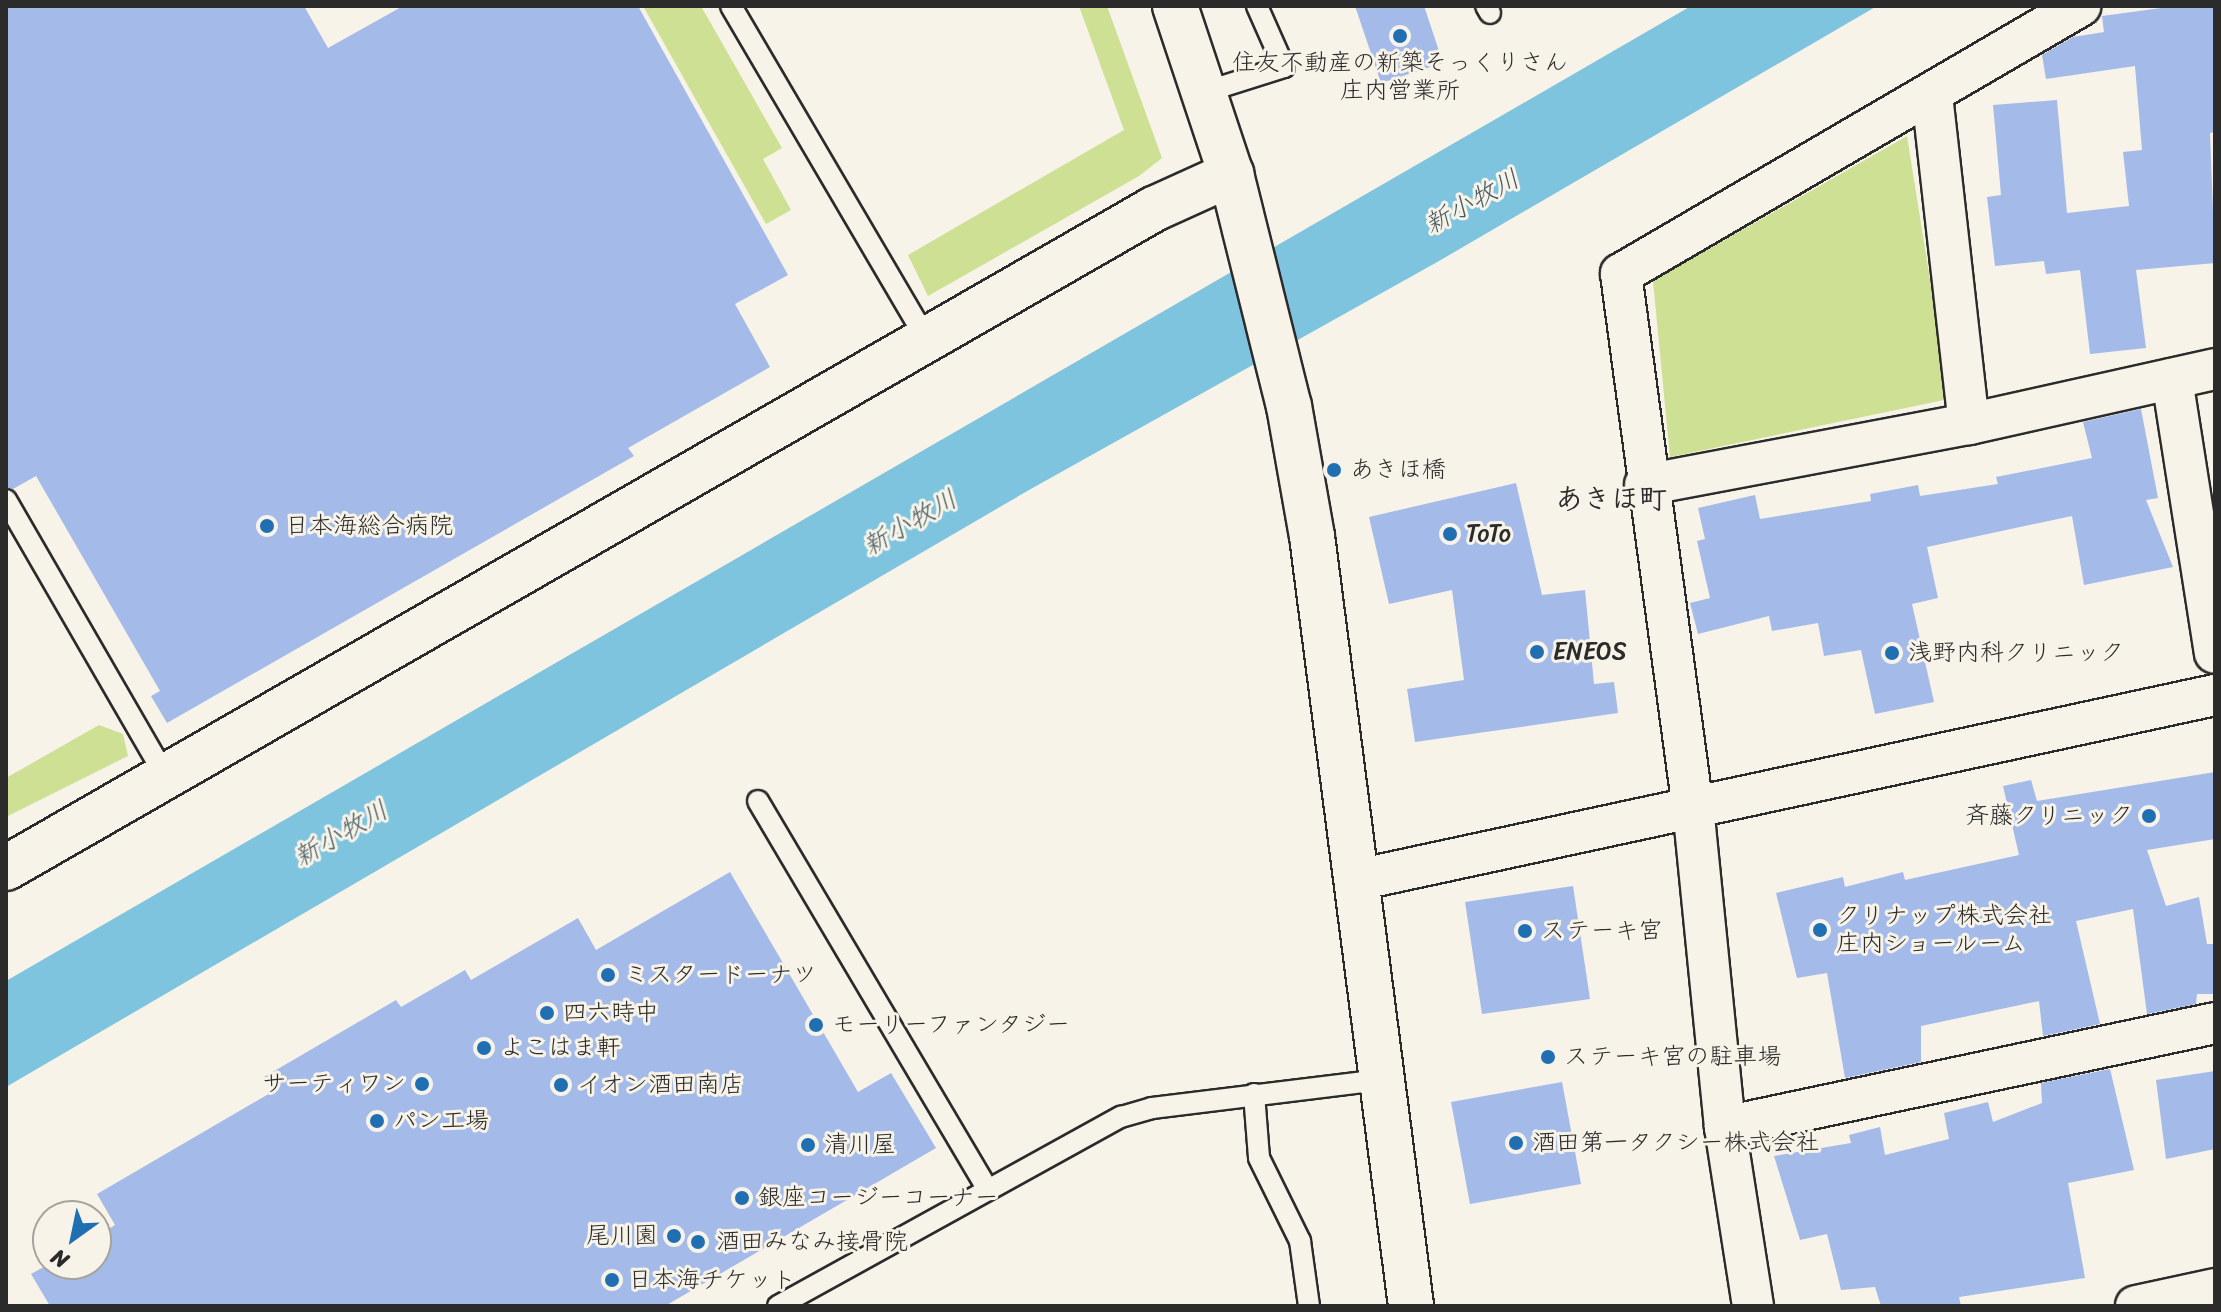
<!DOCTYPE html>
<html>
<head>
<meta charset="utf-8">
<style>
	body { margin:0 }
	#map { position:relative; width:2221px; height:1312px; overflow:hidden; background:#f7f3e8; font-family:Sriracha,"Klee One",sans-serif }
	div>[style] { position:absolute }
	.green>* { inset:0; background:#cde094 }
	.water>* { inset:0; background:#7ec4df }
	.building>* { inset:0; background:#a4bae8 }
	.roads { filter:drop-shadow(2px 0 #2b2b2b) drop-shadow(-2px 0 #2b2b2b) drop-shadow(0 2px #2b2b2b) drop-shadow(0 -2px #2b2b2b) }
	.lane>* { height:20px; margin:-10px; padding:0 10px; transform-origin:10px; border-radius:10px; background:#f7f3e8 }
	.street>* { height:40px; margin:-20px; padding:0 20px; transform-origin:20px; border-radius:20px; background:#f7f3e8 }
	.secondary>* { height:44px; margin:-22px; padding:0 22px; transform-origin:22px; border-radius:22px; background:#f7f3e8 }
	.dots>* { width:22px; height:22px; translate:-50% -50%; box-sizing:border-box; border:4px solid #f7f3e8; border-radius:50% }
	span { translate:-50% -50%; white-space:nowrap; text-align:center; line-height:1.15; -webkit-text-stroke:6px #f7f3e8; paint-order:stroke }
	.poi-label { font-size:24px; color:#2b2b2b }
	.left { translate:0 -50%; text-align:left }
	.right { translate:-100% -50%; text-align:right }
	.water-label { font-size:26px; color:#445961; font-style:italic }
	.quarter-label { font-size:28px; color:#2b2b2b; font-weight:700 }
	.frame { position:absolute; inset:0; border:8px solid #2b2b2b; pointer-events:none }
	.north { position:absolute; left:32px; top:1200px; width:80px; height:80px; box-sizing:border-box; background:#f7f3e8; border:2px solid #a5a39c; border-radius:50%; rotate:213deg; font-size:22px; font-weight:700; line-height:32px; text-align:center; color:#2b2b2b }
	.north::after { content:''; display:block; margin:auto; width:28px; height:36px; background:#1f6fb2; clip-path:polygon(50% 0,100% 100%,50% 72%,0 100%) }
</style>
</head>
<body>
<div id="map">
	<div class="green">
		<i style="clip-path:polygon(643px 6px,701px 6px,782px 148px,763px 159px,791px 210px,766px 224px)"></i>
		<i style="clip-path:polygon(1079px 6px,1107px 6px,1162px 158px,1139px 176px,928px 296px,908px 255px,1124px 130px)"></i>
		<i style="clip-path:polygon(1907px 136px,1949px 399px,1670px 457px,1653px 281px)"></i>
		<i style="clip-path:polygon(99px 725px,123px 734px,128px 756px,6px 817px,6px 778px)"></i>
	</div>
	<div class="water">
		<i style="clip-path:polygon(1691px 6px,1877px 6px,1439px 261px,1029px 490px,6px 1087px,6px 981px)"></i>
	</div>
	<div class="building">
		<i style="clip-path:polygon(6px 6px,304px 6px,328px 48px,403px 6px,638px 6px,788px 275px,735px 304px,770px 367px,628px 448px,634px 456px,167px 723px,151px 696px,160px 691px,36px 476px,13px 489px,6px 487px)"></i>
		<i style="clip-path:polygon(1355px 6px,1424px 6px,1443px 63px,1381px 83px)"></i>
		<i style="clip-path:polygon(2176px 6px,2215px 6px,2215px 132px,2210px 133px,2215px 263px,2136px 270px,2146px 348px,2090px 354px,2080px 270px,2046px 274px,2044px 261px,1995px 266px,1987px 197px,2001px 195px,1993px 105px,2057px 100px,2067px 213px,2129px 206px,2123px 152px,2142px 150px,2135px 66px,2046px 79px,2042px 55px,2073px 37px,2104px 32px,2102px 16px)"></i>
		<i style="clip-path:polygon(2141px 409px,2158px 498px,2146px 500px,2173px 567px,2084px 585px,2072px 516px,1927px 547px,1938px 598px,1912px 604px,1934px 702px,1875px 714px,1861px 650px,1824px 656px,1818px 623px,1772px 631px,1769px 616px,1698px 634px,1690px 603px,1710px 598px,1697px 541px,1705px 539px,1698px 508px,1755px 495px,1760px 519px,1871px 501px,1870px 494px,1918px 485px,1920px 496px,1998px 484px,1996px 477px,2092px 458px,2083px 422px)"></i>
		<i style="clip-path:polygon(1516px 483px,1542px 595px,1585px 590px,1594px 684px,1614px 682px,1618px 713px,1415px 742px,1407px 689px,1464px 680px,1452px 590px,1389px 604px,1369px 517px)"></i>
		<i style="clip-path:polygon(2215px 772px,2215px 839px,2147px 850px,2166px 906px,2199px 897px,2207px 944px,2215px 944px,2215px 994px,2197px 994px,2196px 1004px,2147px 1014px,2133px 909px,2076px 921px,2100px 1024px,2043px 1036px,2039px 1001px,1921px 1026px,1921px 1062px,1845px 1078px,1827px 973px,1797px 978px,1776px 893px,1843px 877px,1845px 887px,1903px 872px,1905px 880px,2019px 855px,2003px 786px,2031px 780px,2037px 801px)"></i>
		<i style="clip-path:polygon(730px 872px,858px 1092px,891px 1073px,936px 1148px,665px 1306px,50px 1306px,31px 1274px,49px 1264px,96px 1264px,96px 1237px,115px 1225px,97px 1194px,272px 1092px,264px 1077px,396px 1000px,401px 1007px,465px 970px,471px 980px,578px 918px,596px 950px)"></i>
		<i style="clip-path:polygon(1573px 886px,1590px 999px,1482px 1014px,1465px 902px)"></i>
		<i style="clip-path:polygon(2110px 1069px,2134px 1170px,2068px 1183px,2085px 1278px,1959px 1297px,1961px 1306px,1881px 1306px,1875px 1287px,1841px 1290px,1827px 1234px,1800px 1240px,1774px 1156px,1851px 1143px,1849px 1135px,1880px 1127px,1885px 1155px,1949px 1139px,1944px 1113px,1988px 1102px,1993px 1122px,2042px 1103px,2041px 1083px)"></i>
		<i style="clip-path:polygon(2215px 1071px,2215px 1149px,2166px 1159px,2156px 1080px)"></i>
		<i style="clip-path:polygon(1562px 1082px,1581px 1184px,1470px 1204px,1451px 1102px)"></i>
	</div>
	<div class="roads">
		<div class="lane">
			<i style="left:731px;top:6px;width:386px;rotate:59.6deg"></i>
			<i style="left:1486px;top:6px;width:8px;rotate:60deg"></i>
			<i style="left:1205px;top:92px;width:83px;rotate:-17.6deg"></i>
			<i style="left:1284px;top:67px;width:67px;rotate:-113.9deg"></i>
			<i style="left:6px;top:500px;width:320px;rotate:60deg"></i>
			<i style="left:758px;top:801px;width:448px;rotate:59.4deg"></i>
			<i style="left:1254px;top:1094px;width:64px;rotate:85.5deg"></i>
			<i style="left:1259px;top:1158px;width:93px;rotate:63.7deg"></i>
			<i style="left:1300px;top:1241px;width:66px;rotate:82.1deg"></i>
			<i style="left:778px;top:1306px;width:392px;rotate:-28.9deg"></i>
			<i style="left:1121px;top:1117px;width:32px;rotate:-16deg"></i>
			<i style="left:1152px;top:1108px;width:231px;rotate:-7deg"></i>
		</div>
		<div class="street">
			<i style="left:1932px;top:95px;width:331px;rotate:83.6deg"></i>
			<i style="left:2172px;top:379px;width:277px;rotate:81.1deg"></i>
			<i style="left:1645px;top:485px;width:330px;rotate:-10.7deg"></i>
			<i style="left:1969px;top:424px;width:252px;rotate:-12.6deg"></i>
			<i style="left:1357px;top:880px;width:878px;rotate:-12.17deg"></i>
			<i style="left:1725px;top:1127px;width:501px;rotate:-11.98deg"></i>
			<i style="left:1753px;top:1306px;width:181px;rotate:-98.9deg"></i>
			<i style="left:1725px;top:1127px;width:320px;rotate:-95.7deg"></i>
			<i style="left:1693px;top:809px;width:540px;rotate:-97.66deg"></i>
			<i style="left:1621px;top:274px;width:532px;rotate:-30.28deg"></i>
			<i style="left:2136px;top:1306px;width:81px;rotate:-12.1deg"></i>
		</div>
		<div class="secondary">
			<i style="left:1175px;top:6px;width:177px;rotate:71.6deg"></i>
			<i style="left:1231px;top:174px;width:239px;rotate:76deg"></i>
			<i style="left:1289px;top:406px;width:132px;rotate:80deg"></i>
			<i style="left:1312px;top:536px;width:776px;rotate:82.67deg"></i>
			<i style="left:6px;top:868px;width:1324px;rotate:-29.86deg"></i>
			<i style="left:1154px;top:209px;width:85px;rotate:-24.4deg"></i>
		</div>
	</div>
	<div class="dots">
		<i style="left:1400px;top:36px;background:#1f6fb2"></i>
		<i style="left:1334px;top:470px;background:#1f6fb2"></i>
		<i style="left:267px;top:526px;background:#1f6fb2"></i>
		<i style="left:1450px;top:534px;background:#1f6fb2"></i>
		<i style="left:1537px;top:652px;background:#1f6fb2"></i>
		<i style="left:1892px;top:653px;background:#1f6fb2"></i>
		<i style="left:2149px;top:816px;background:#1f6fb2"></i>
		<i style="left:1820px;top:930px;background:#1f6fb2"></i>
		<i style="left:1525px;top:931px;background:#1f6fb2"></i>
		<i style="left:608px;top:975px;background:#1f6fb2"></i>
		<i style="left:547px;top:1013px;background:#1f6fb2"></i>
		<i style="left:816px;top:1025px;background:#1f6fb2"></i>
		<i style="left:484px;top:1048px;background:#1f6fb2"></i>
		<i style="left:1548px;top:1057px;background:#1f6fb2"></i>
		<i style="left:422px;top:1084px;background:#1f6fb2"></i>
		<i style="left:561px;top:1085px;background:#1f6fb2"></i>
		<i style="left:377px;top:1121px;background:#1f6fb2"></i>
		<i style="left:1516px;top:1143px;background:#1f6fb2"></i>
		<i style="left:808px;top:1145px;background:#1f6fb2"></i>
		<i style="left:742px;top:1198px;background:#1f6fb2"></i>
		<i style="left:674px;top:1236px;background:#1f6fb2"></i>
		<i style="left:698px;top:1242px;background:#1f6fb2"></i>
		<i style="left:612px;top:1280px;background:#1f6fb2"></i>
	</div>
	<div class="poi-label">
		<span style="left:1400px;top:77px">住友不動産の新築そっくりさん<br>庄内営業所</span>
		<span class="left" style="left:1350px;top:470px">あきほ橋</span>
		<span class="left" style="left:285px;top:526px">日本海総合病院</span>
		<span class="left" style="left:1466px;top:534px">ToTo</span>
		<span class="left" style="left:1553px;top:652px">ENEOS</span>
		<span class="left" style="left:1908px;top:653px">浅野内科クリニック</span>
		<span class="right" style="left:2133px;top:816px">斉藤クリニック</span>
		<span class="left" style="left:1836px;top:930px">クリナップ株式会社<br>庄内ショールーム</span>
		<span class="left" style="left:1541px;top:931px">ステーキ宮</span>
		<span class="left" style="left:624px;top:975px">ミスタードーナツ</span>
		<span class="left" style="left:563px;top:1013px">四六時中</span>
		<span class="left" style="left:832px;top:1025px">モーリーファンタジー</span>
		<span class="left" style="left:500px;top:1048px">よこはま軒</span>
		<span class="left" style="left:1564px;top:1057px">ステーキ宮の駐車場</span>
		<span class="right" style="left:406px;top:1084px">サーティワン</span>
		<span class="left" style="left:577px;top:1085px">イオン酒田南店</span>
		<span class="left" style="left:393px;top:1121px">パン工場</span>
		<span class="left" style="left:1532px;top:1143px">酒田第一タクシー株式会社</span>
		<span class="left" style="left:824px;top:1145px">清川屋</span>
		<span class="left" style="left:758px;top:1198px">銀座コージーコーナー</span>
		<span class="right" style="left:658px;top:1236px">尾川園</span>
		<span class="left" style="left:716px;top:1242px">酒田みなみ接骨院</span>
		<span class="left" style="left:628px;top:1280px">日本海チケット</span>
	</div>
	<div class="water-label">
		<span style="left:1472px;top:202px;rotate:-29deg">新小牧川</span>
		<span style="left:910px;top:523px;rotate:-30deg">新小牧川</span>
		<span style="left:341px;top:834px;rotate:-30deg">新小牧川</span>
	</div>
	<div class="quarter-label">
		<span style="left:1611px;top:499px">あきほ町</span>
	</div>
	<div class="frame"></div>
	<div class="north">N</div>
</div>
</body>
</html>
